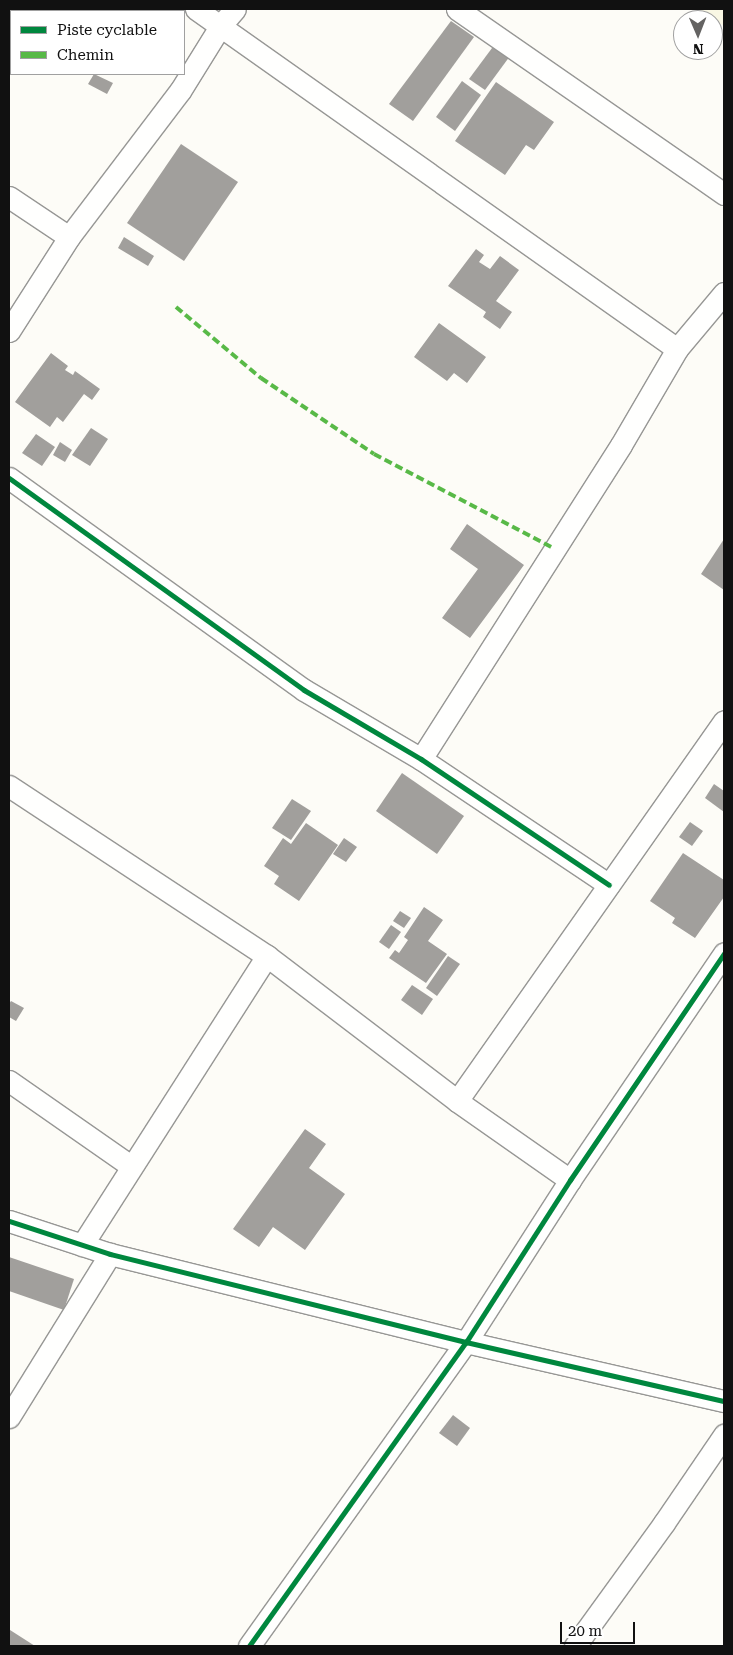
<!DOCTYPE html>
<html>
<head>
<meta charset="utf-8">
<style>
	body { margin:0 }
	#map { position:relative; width:733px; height:1655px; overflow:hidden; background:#fdfcf7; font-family:"Roboto Serif",serif }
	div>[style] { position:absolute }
	.farmland>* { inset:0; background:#f9f7e4 }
	.building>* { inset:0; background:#a19f9c }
	.roads { filter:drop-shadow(1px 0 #979795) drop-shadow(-1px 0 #979795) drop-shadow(0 1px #979795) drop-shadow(0 -1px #979795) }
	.street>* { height:21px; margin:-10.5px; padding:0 10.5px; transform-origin:10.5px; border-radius:10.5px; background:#fffffe }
	.quiet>* { height:4px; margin-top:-2px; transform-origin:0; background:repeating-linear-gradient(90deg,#58b947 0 8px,transparent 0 12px) }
	.cycleway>* { height:5px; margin:-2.5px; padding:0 2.5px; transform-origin:2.5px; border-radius:2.5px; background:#00873e }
	span { translate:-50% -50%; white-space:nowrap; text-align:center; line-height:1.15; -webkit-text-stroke:5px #fff; paint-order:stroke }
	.frame { position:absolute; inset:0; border:10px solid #111; pointer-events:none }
	.legend { position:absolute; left:10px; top:10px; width:175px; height:65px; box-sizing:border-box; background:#fff; border:1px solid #a0a0a0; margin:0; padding:6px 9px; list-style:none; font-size:15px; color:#111 }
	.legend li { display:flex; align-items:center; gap:10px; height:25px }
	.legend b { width:25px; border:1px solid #a0a0a0 }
	.north { position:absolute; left:673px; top:10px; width:50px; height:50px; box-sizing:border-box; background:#fff; border:1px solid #a0a0a0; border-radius:50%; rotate:179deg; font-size:14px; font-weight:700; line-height:20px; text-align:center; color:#111 }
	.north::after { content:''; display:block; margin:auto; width:18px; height:22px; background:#646362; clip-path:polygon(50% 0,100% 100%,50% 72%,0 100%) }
	.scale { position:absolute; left:560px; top:1622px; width:75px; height:22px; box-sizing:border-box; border:2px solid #111; border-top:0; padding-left:6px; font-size:15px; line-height:18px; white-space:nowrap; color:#111; -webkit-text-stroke:4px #fff; paint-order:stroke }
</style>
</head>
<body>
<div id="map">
	<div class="farmland">
		<i style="clip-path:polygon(698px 9px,724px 9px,724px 26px)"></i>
	</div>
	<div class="building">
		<i style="clip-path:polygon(451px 21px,474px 37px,413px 121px,389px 104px)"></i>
		<i style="clip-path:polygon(495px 44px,510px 56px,485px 90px,469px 79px)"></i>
		<i style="clip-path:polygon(94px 74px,113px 83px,107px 94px,88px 84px)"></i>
		<i style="clip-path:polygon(462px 81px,481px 95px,455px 131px,436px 117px)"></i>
		<i style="clip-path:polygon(496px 82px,554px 122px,534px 150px,526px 145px,505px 175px,455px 141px)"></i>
		<i style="clip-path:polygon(181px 144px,238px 182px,184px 261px,127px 223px)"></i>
		<i style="clip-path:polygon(124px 237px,154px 256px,148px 266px,118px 248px)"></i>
		<i style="clip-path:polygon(476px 249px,484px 255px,479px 262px,490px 269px,500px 256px,519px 270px,496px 301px,512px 312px,500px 329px,483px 317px,486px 312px,448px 286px)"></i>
		<i style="clip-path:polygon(439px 323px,486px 357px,467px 383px,454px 373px,447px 381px,414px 357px)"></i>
		<i style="clip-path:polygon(51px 353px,68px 366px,65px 370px,73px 375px,75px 371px,100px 389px,92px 400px,84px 394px,63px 422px,57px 417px,50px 427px,15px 402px)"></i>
		<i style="clip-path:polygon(91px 428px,108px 439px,90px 466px,72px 455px)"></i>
		<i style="clip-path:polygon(36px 434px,55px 447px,42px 466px,22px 453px)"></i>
		<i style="clip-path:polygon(60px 442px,72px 450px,65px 462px,53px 455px)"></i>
		<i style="clip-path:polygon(467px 524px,524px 565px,470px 638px,442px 618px,478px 569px,450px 549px)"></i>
		<i style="clip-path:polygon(724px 539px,724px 590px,701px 574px)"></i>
		<i style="clip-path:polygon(402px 773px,464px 816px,437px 854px,376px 811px)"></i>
		<i style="clip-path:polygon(714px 784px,724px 791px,724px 812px,705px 798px)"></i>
		<i style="clip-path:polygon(292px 799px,311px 811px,291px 840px,272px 828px)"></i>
		<i style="clip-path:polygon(690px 822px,703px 831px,692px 846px,679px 837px)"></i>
		<i style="clip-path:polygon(306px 823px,338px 845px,299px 901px,274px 884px,279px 876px,264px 866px,283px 838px,291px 844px)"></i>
		<i style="clip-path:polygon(344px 838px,357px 847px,346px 862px,333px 854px)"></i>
		<i style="clip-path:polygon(683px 853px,724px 880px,724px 897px,695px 938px,672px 923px,675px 918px,650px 901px)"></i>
		<i style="clip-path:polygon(424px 907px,443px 920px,428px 941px,447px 954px,426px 983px,389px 958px,395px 950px,399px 953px,408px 940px,404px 937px)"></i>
		<i style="clip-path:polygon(400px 911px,411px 918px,404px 928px,393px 921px)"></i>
		<i style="clip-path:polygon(391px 925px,401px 932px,389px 949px,379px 942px)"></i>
		<i style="clip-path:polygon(448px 956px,460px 964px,437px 996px,426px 988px)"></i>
		<i style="clip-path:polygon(412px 985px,433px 999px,422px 1015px,401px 1000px)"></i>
		<i style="clip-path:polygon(11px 1001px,24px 1008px,16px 1021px,9px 1017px,9px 1004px)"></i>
		<i style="clip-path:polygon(305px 1129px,326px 1144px,309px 1168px,345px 1194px,305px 1250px,273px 1227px,259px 1247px,233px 1229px)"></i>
		<i style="clip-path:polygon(9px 1257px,74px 1279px,64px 1310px,9px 1291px)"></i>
		<i style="clip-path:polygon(453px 1415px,470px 1428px,457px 1446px,439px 1433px)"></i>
		<i style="clip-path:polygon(10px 1630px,35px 1646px,9px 1646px)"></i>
	</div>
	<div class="roads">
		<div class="street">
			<i style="left:196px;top:9px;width:589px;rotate:35.25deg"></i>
			<i style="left:457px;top:9px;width:325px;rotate:34.7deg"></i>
			<i style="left:9px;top:197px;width:72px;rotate:33.7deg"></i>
			<i style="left:9px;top:331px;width:112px;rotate:-57.4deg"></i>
			<i style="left:69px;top:237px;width:183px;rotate:-52.8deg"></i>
			<i style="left:180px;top:91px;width:78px;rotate:-58.2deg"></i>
			<i style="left:221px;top:25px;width:21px;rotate:-49deg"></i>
			<i style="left:9px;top:478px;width:363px;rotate:35.7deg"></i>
			<i style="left:304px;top:690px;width:136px;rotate:30.5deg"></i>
			<i style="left:421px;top:759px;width:226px;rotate:33.8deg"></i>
			<i style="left:421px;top:759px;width:372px;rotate:-57.5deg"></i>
			<i style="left:621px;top:445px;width:111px;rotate:-59.7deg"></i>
			<i style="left:677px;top:349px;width:73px;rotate:-50deg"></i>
			<i style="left:9px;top:786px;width:309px;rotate:33.4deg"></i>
			<i style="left:267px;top:956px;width:239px;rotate:37.3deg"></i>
			<i style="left:457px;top:1101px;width:138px;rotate:35deg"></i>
			<i style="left:9px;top:1081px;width:149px;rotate:34.9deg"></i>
			<i style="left:457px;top:1101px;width:464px;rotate:-54.9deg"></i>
			<i style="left:9px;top:1221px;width:106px;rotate:18.1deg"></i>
			<i style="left:110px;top:1254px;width:367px;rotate:13.9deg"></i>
			<i style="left:466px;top:1342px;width:265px;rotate:12.9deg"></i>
			<i style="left:82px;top:1245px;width:343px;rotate:-57.4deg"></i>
			<i style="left:9px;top:1417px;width:192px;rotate:-58.2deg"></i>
			<i style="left:249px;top:1646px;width:374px;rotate:-54.5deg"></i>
			<i style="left:466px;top:1342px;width:193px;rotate:-57.3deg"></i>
			<i style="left:570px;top:1180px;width:274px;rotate:-55.8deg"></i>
			<i style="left:575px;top:1646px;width:152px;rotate:-54.1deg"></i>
			<i style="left:664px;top:1523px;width:107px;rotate:-55.7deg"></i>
		</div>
	</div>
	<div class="quiet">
		<i style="left:176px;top:307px;width:111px;rotate:39.9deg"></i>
		<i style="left:261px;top:378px;width:136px;rotate:33.9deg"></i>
		<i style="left:374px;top:454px;width:204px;rotate:27.7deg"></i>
	</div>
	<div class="cycleway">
		<i style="left:9px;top:478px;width:363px;rotate:35.7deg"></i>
		<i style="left:304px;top:690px;width:136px;rotate:30.5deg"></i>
		<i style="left:421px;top:759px;width:226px;rotate:33.8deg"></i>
		<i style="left:9px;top:1221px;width:106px;rotate:18.1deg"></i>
		<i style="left:110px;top:1254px;width:367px;rotate:13.9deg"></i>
		<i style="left:466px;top:1342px;width:265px;rotate:12.9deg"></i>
		<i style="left:249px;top:1646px;width:374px;rotate:-54.5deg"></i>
		<i style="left:466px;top:1342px;width:193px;rotate:-57.3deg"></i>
		<i style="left:570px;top:1180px;width:274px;rotate:-55.8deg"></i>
	</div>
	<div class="frame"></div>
	<ul class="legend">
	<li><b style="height:6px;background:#00873e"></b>Piste cyclable</li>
	<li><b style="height:6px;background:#58b947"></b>Chemin</li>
	</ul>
	<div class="north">N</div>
	<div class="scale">20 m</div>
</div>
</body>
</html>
